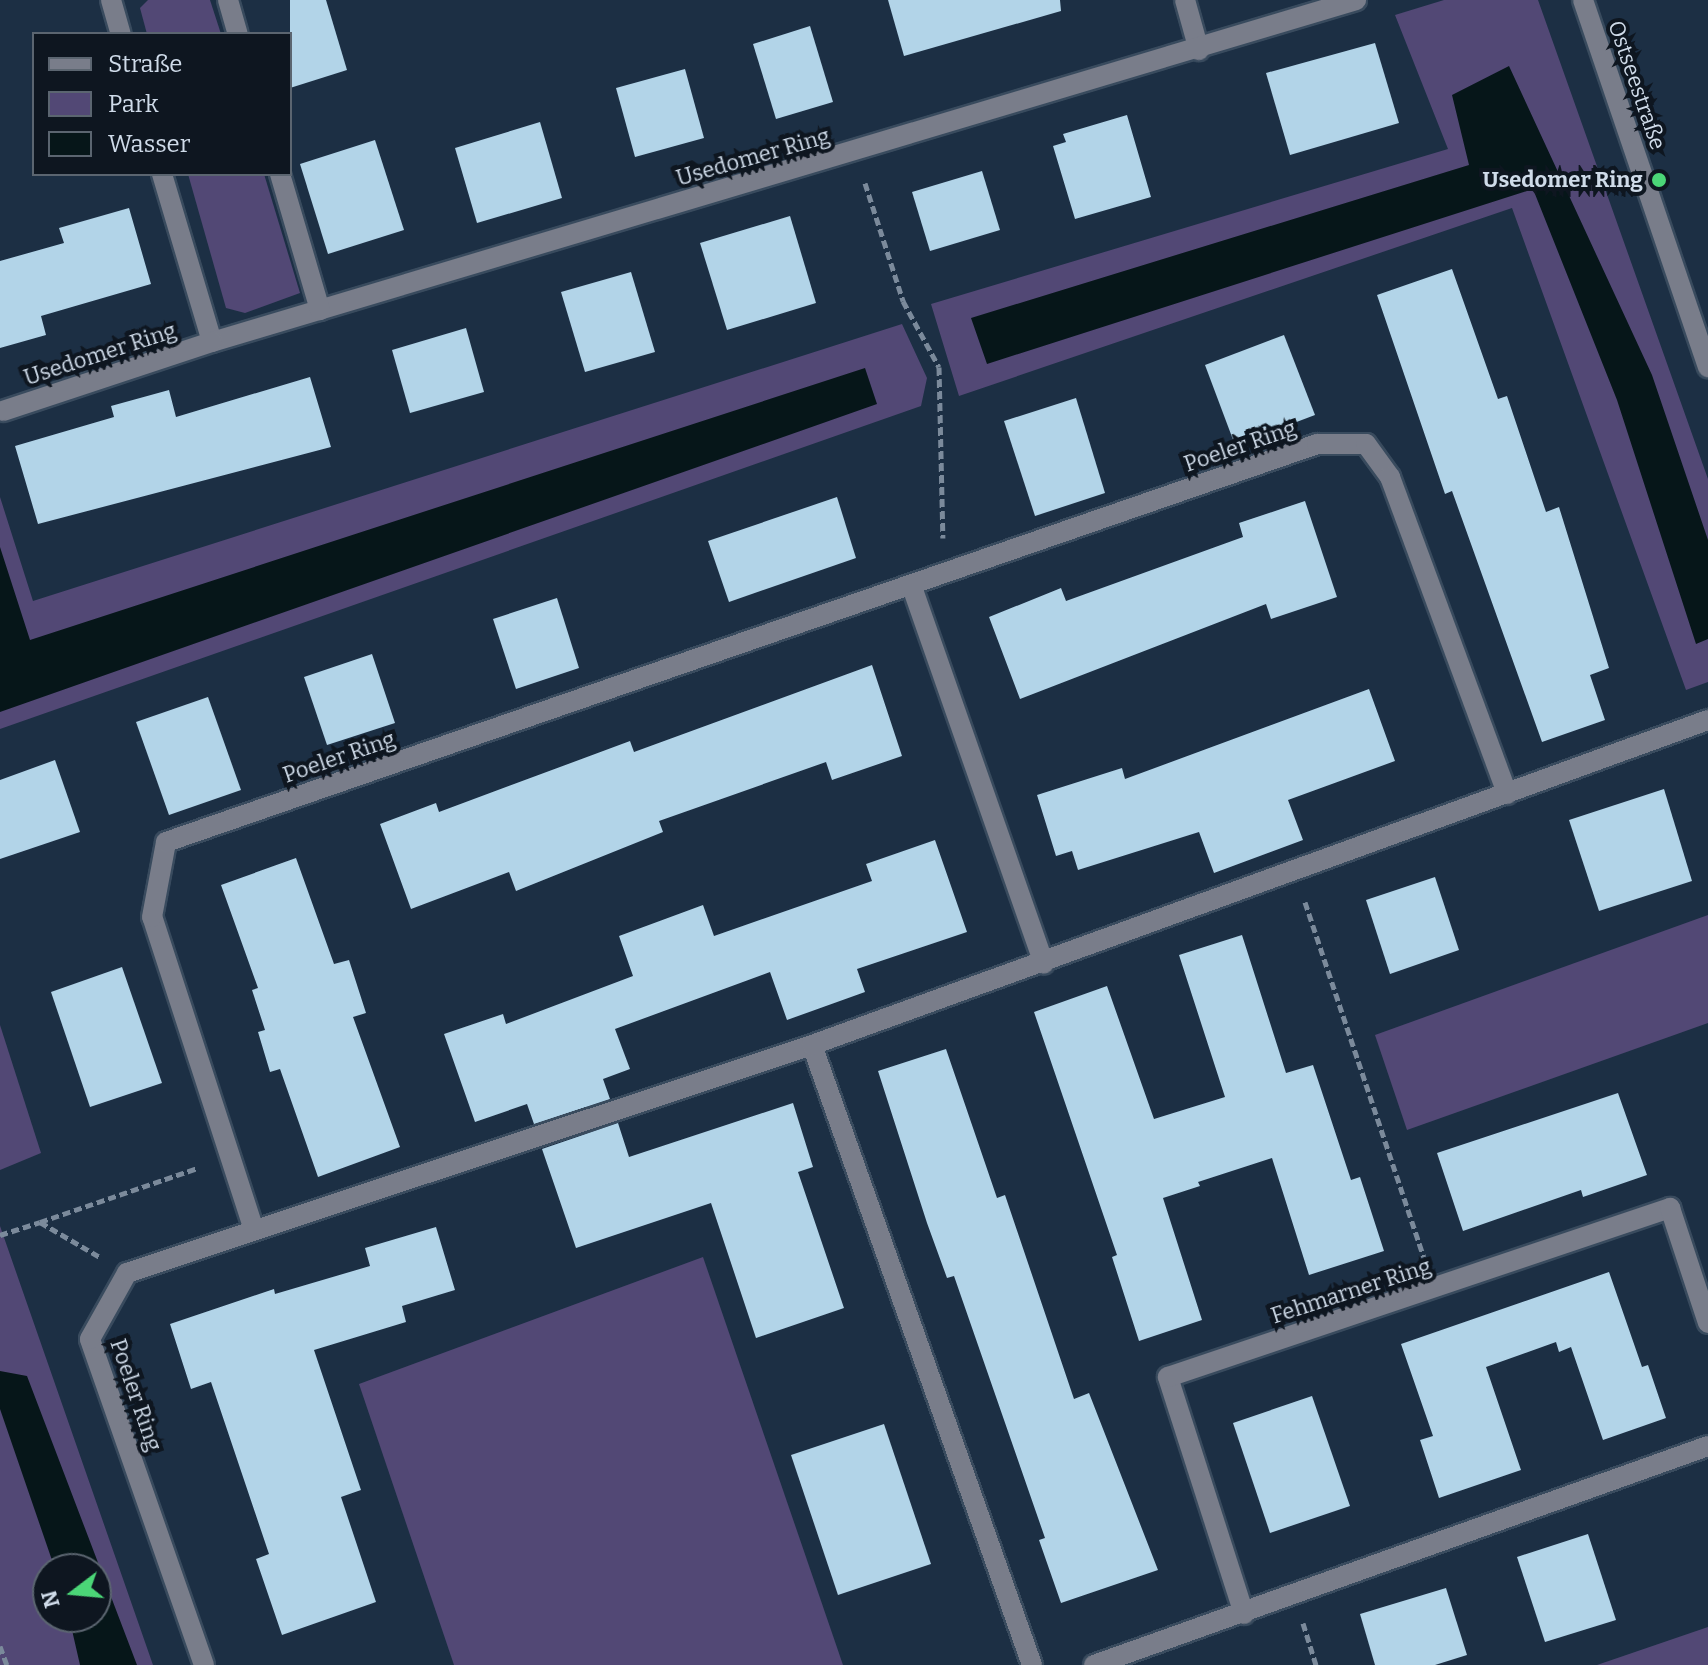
<!DOCTYPE html>
<html>
<head>
<meta charset="utf-8">
<style>
	body { margin:0 }
	#map { position:relative; width:1708px; height:1665px; overflow:hidden; background:#1c2f44; font-family:Bitter,serif }
	div>[style] { position:absolute }
	.green>* { inset:0; background:#524875 }
	.water>* { inset:0; background:#061619 }
	.building>* { inset:0; background:#b2d4e8 }
	.path>* { height:5px; margin-top:-2.5px; transform-origin:0; background:repeating-linear-gradient(90deg,#7b8a9b 0 8px,transparent 0 12px) }
	.roads { filter:drop-shadow(2px 0 #394b5e) drop-shadow(-2px 0 #394b5e) drop-shadow(0 2px #394b5e) drop-shadow(0 -2px #394b5e) }
	.minor>* { height:20px; margin:-10px; padding:0 10px; transform-origin:10px; border-radius:10px; background:#797d8a }
	.dots>* { width:22px; height:22px; translate:-50% -50%; box-sizing:border-box; border:4px solid #0e1620; border-radius:50% }
	span { translate:-50% -50%; white-space:nowrap; text-align:center; line-height:1.15; -webkit-text-stroke:8px #0e1620; paint-order:stroke }
	.street-label { font-size:22px; color:#cfdbe9 }
	.poi-label { font-size:22px; color:#cfdbe9; font-weight:700 }
	.right { translate:-100% -50%; text-align:right }
	.legend { position:absolute; left:32px; top:32px; width:260px; height:144px; box-sizing:border-box; background:#0e1620; border:2px solid #5b6570; margin:0; padding:10px 14px; list-style:none; font-size:24px; color:#cfdbe9 }
	.legend li { display:flex; align-items:center; gap:16px; height:40px }
	.legend b { width:40px; border:2px solid #5b6570 }
	.north { position:absolute; left:32px; top:1553px; width:80px; height:80px; box-sizing:border-box; background:#0e1620; border:2px solid #5b6570; border-radius:50%; rotate:254deg; font-size:22px; font-weight:700; line-height:32px; text-align:center; color:#cfdbe9 }
	.north::after { content:''; display:block; margin:auto; width:28px; height:36px; background:#4bd677; clip-path:polygon(50% 0,100% 100%,50% 72%,0 100%) }
</style>
</head>
<body>
<div id="map">
	<div class="green">
		<i style="clip-path:polygon(148px 0,210px 0,221px 34px,147px 34px,140px 8px)"></i>
		<i style="clip-path:polygon(1444px 0,1538px 0,1708px 479px,1708px 682px,1686px 690px,1512px 208px,959px 396px,931px 304px,1448px 149px,1395px 15px)"></i>
		<i style="clip-path:polygon(188px 174px,264px 174px,300px 293px,245px 313px,226px 308px)"></i>
		<i style="clip-path:polygon(902px 324px,927px 378px,921px 406px,0 729px,0 497px,33px 601px)"></i>
		<i style="clip-path:polygon(1708px 915px,1708px 1023px,1407px 1130px,1375px 1035px)"></i>
		<i style="clip-path:polygon(0 1025px,41px 1153px,0 1170px)"></i>
		<i style="clip-path:polygon(evenodd,0 1226px,153px 1665px,0 1665px,0 1226px,48px 1569px,96px 1569px,96px 1617px,48px 1617px,48px 1569px)"></i>
		<i style="clip-path:polygon(703px 1257px,843px 1665px,454px 1665px,359px 1384px)"></i>
		<i style="clip-path:polygon(1708px 1627px,1708px 1665px,1597px 1665px)"></i>
	</div>
	<div class="water">
		<i style="clip-path:polygon(1509px 66px,1652px 375px,1708px 540px,1708px 639px,1696px 644px,1617px 400px,1533px 189px,987px 364px,971px 318px,1469px 165px,1452px 95px)"></i>
		<i style="clip-path:polygon(865px 368px,877px 404px,0 712px,0 547px,30px 640px)"></i>
		<i style="clip-path:polygon(0 1371px,27px 1376px,137px 1665px,80px 1665px,69px 1617px,96px 1617px,96px 1569px,55px 1569px,0 1409px)"></i>
	</div>
	<div class="building">
		<i style="clip-path:polygon(290px 0,326px 0,347px 70px,290px 88px)"></i>
		<i style="clip-path:polygon(888px 0,1060px 0,1061px 11px,904px 56px)"></i>
		<i style="clip-path:polygon(810px 26px,833px 102px,776px 119px,753px 44px)"></i>
		<i style="clip-path:polygon(1375px 43px,1399px 123px,1290px 155px,1266px 73px)"></i>
		<i style="clip-path:polygon(685px 69px,704px 138px,635px 157px,616px 88px)"></i>
		<i style="clip-path:polygon(1127px 115px,1151px 197px,1075px 219px,1053px 146px,1066px 142px,1063px 134px)"></i>
		<i style="clip-path:polygon(540px 122px,562px 198px,477px 223px,455px 148px)"></i>
		<i style="clip-path:polygon(375px 140px,404px 230px,328px 254px,300px 164px)"></i>
		<i style="clip-path:polygon(982px 171px,1000px 230px,930px 251px,912px 192px)"></i>
		<i style="clip-path:polygon(129px 208px,151px 284px,41px 316px,46px 335px,0 348px,0 261px,64px 243px,59px 228px)"></i>
		<i style="clip-path:polygon(790px 216px,816px 303px,727px 330px,700px 243px)"></i>
		<i style="clip-path:polygon(1452px 269px,1498px 399px,1507px 396px,1546px 512px,1559px 507px,1609px 668px,1590px 675px,1605px 720px,1542px 742px,1452px 491px,1445px 494px,1377px 295px)"></i>
		<i style="clip-path:polygon(631px 272px,655px 352px,585px 372px,561px 292px)"></i>
		<i style="clip-path:polygon(466px 328px,484px 392px,410px 413px,392px 350px)"></i>
		<i style="clip-path:polygon(1284px 335px,1315px 415px,1235px 445px,1205px 365px)"></i>
		<i style="clip-path:polygon(310px 377px,331px 447px,38px 524px,15px 446px,114px 417px,111px 406px,169px 390px,176px 417px)"></i>
		<i style="clip-path:polygon(1076px 398px,1105px 493px,1035px 516px,1004px 421px)"></i>
		<i style="clip-path:polygon(837px 497px,856px 558px,729px 602px,708px 541px)"></i>
		<i style="clip-path:polygon(1305px 501px,1337px 597px,1271px 619px,1266px 604px,1020px 699px,989px 617px,1061px 588px,1066px 601px,1243px 537px,1239px 523px)"></i>
		<i style="clip-path:polygon(557px 598px,579px 668px,516px 689px,493px 619px)"></i>
		<i style="clip-path:polygon(372px 654px,395px 723px,327px 745px,304px 677px)"></i>
		<i style="clip-path:polygon(872px 665px,902px 756px,832px 780px,826px 762px,659px 821px,663px 832px,516px 891px,509px 872px,411px 909px,380px 824px,436px 803px,439px 812px,630px 741px,634px 752px)"></i>
		<i style="clip-path:polygon(1369px 689px,1395px 761px,1288px 800px,1303px 840px,1214px 873px,1199px 832px,1078px 870px,1072px 851px,1056px 856px,1037px 795px,1122px 768px,1125px 779px)"></i>
		<i style="clip-path:polygon(208px 697px,241px 790px,169px 815px,136px 722px)"></i>
		<i style="clip-path:polygon(55px 760px,80px 832px,0 859px,0 780px)"></i>
		<i style="clip-path:polygon(1664px 789px,1692px 881px,1599px 911px,1569px 820px)"></i>
		<i style="clip-path:polygon(935px 840px,967px 932px,857px 969px,865px 992px,787px 1020px,770px 972px,615px 1029px,630px 1069px,603px 1079px,610px 1099px,534px 1124px,527px 1104px,475px 1122px,444px 1034px,503px 1014px,506px 1024px,633px 976px,619px 936px,703px 905px,714px 936px,872px 881px,866px 864px)"></i>
		<i style="clip-path:polygon(296px 858px,334px 964px,349px 960px,366px 1013px,353px 1017px,400px 1147px,318px 1177px,280px 1069px,270px 1072px,258px 1032px,265px 1030px,252px 990px,258px 988px,221px 885px)"></i>
		<i style="clip-path:polygon(1435px 877px,1459px 950px,1390px 974px,1366px 900px)"></i>
		<i style="clip-path:polygon(1242px 935px,1286px 1073px,1313px 1065px,1351px 1180px,1360px 1177px,1384px 1251px,1309px 1275px,1272px 1158px,1198px 1182px,1200px 1186px,1163px 1198px,1202px 1320px,1139px 1341px,1112px 1257px,1117px 1255px,1034px 1012px,1107px 986px,1154px 1119px,1225px 1097px,1179px 955px)"></i>
		<i style="clip-path:polygon(122px 967px,162px 1083px,90px 1107px,51px 992px)"></i>
		<i style="clip-path:polygon(946px 1049px,997px 1198px,1005px 1195px,1074px 1399px,1089px 1393px,1158px 1570px,1061px 1603px,1039px 1540px,1045px 1538px,954px 1276px,947px 1278px,927px 1223px,878px 1071px)"></i>
		<i style="clip-path:polygon(1618px 1093px,1647px 1175px,1583px 1197px,1581px 1190px,1463px 1231px,1437px 1153px)"></i>
		<i style="clip-path:polygon(793px 1103px,813px 1167px,798px 1172px,844px 1308px,756px 1338px,711px 1203px,576px 1248px,542px 1149px,618px 1123px,629px 1157px)"></i>
		<i style="clip-path:polygon(436px 1227px,455px 1290px,402px 1306px,406px 1322px,314px 1350px,361px 1490px,341px 1497px,376px 1602px,282px 1635px,256px 1559px,269px 1554px,211px 1382px,191px 1389px,170px 1324px,274px 1289px,275px 1294px,370px 1266px,365px 1248px)"></i>
		<i style="clip-path:polygon(1609px 1272px,1642px 1367px,1648px 1365px,1666px 1418px,1603px 1440px,1571px 1347px,1559px 1352px,1556px 1342px,1486px 1367px,1521px 1470px,1439px 1498px,1420px 1440px,1433px 1436px,1401px 1344px)"></i>
		<i style="clip-path:polygon(1312px 1396px,1350px 1506px,1270px 1533px,1233px 1423px)"></i>
		<i style="clip-path:polygon(884px 1424px,931px 1564px,838px 1595px,791px 1455px)"></i>
		<i style="clip-path:polygon(1588px 1534px,1616px 1620px,1545px 1642px,1517px 1557px)"></i>
		<i style="clip-path:polygon(1446px 1588px,1467px 1655px,1435px 1665px,1375px 1665px,1360px 1614px)"></i>
	</div>
	<div class="path">
		<i style="left:865px;top:183px;width:124px;rotate:72.1deg"></i>
		<i style="left:903px;top:301px;width:75px;rotate:61.4deg"></i>
		<i style="left:939px;top:367px;width:171px;rotate:88.7deg"></i>
		<i style="left:1305px;top:902px;width:374px;rotate:71.5deg"></i>
		<i style="left:40px;top:1222px;width:167px;rotate:-18.9deg"></i>
		<i style="left:0;top:1235px;width:42px;rotate:-18deg"></i>
		<i style="left:40px;top:1222px;width:69px;rotate:30.3deg"></i>
		<i style="left:1303px;top:1623px;width:44px;rotate:72.8deg"></i>
		<i style="left:0;top:1646px;width:20px;rotate:70deg"></i>
	</div>
	<div class="roads">
		<div class="minor">
			<i style="left:111px;top:0;width:35px;rotate:74deg"></i>
			<i style="left:228px;top:0;width:35px;rotate:74deg"></i>
			<i style="left:1185px;top:0;width:52px;rotate:74.4deg"></i>
			<i style="left:1583px;top:0;width:388px;rotate:71.2deg"></i>
			<i style="left:162px;top:174px;width:175px;rotate:73.4deg"></i>
			<i style="left:212px;top:342px;width:1194px;rotate:-16.64deg"></i>
			<i style="left:280px;top:174px;width:142px;rotate:73.6deg"></i>
			<i style="left:3px;top:411px;width:220px;rotate:-18.3deg"></i>
			<i style="left:912px;top:587px;width:399px;rotate:70.7deg"></i>
			<i style="left:812px;top:1045px;width:658px;rotate:70.46deg"></i>
			<i style="left:254px;top:1230px;width:329px;rotate:-108deg"></i>
			<i style="left:152px;top:917px;width:76px;rotate:-79.4deg"></i>
			<i style="left:166px;top:842px;width:1218px;rotate:-19.07deg"></i>
			<i style="left:1317px;top:444px;width:49px"></i>
			<i style="left:1366px;top:444px;width:41px;rotate:54deg"></i>
			<i style="left:1390px;top:477px;width:338px;rotate:69.7deg"></i>
			<i style="left:1244px;top:1614px;width:249px;rotate:-107.8deg"></i>
			<i style="left:1168px;top:1377px;width:530px;rotate:-18.61deg"></i>
			<i style="left:1670px;top:1208px;width:121px;rotate:71.7deg"></i>
			<i style="left:204px;top:1665px;width:345px;rotate:-109.3deg"></i>
			<i style="left:90px;top:1339px;width:76px;rotate:-60.7deg"></i>
			<i style="left:127px;top:1273px;width:722px;rotate:-18.41deg"></i>
			<i style="left:812px;top:1045px;width:953px;rotate:-19.94deg"></i>
			<i style="left:1094px;top:1665px;width:652px;rotate:-19.63deg"></i>
		</div>
	</div>
	<div class="dots">
		<i style="left:1659px;top:180px;background:#4bd677"></i>
	</div>
	<div class="street-label">
		<span style="left:1637px;top:85px;rotate:71deg">Ostseestraße</span>
		<span style="left:753px;top:157px;rotate:-16deg">Usedomer Ring</span>
		<span style="left:100px;top:354px;rotate:-18deg">Usedomer Ring</span>
		<span style="left:1240px;top:446px;rotate:-19deg">Poeler Ring</span>
		<span style="left:339px;top:757px;rotate:-19deg">Poeler Ring</span>
		<span style="left:1351px;top:1291px;rotate:-18deg">Fehmarner Ring</span>
		<span style="left:136px;top:1395px;rotate:71deg">Poeler Ring</span>
	</div>
	<div class="poi-label">
		<span class="right" style="left:1643px;top:180px">Usedomer Ring</span>
	</div>
	<ul class="legend">
	<li><b style="height:10px;background:#797d8a"></b>Straße</li>
	<li><b style="height:22px;background:#524875"></b>Park</li>
	<li><b style="height:22px;background:#061619"></b>Wasser</li>
	</ul>
	<div class="north">N</div>
</div>
</body>
</html>
